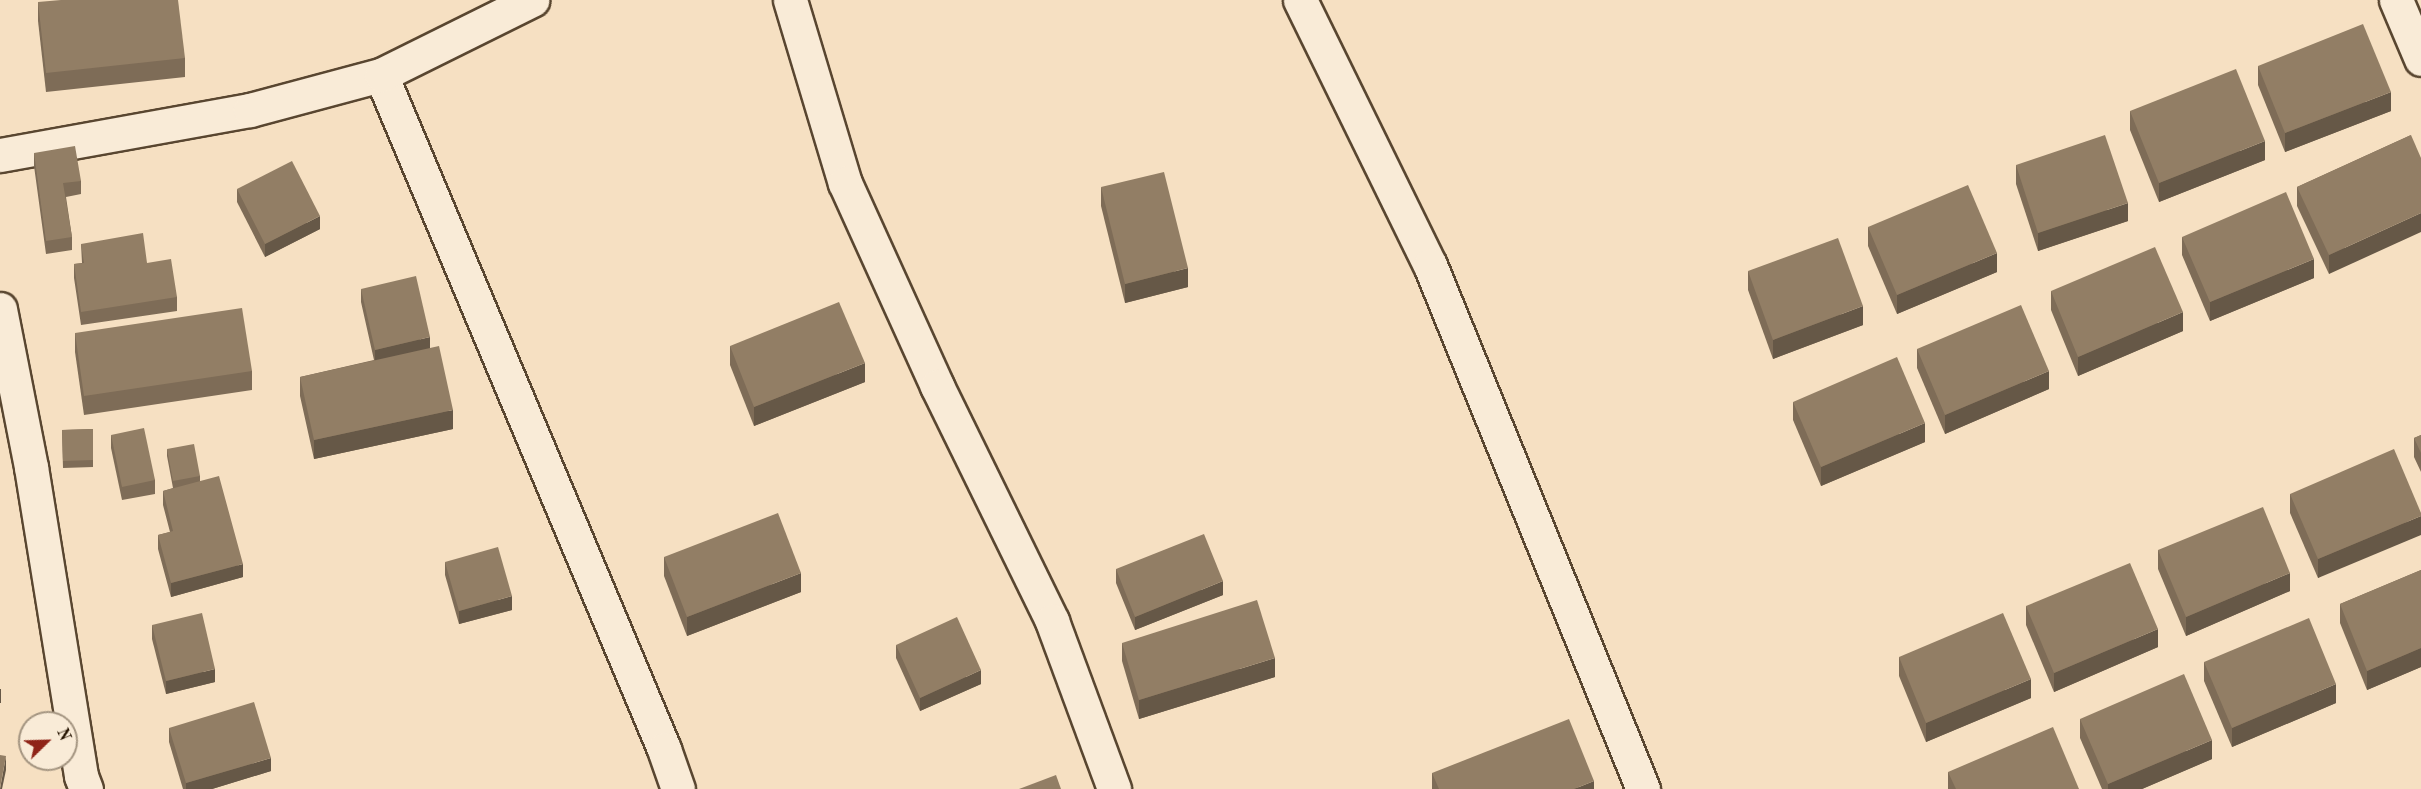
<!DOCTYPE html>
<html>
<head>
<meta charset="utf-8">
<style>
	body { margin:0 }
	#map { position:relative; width:2421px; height:789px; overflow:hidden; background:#f6e0c2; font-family:"Old Standard TT",serif }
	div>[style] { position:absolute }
	.roads { filter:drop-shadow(2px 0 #594630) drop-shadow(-2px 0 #594630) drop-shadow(0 2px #594630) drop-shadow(0 -2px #594630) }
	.minor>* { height:33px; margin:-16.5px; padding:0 16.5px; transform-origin:16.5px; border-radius:16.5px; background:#f9ebd7 }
	.wall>* { inset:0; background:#7e6c57 }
	.shaded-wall>* { inset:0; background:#665847 }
	.building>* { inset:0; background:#927e65 }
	span { translate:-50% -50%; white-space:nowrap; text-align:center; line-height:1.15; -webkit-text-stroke:4.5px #f9ebd7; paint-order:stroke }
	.north { position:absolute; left:18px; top:711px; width:60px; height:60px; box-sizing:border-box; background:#f9ebd7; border:2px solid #a49581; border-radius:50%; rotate:67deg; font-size:16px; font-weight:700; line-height:24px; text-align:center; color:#251300 }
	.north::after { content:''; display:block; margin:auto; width:21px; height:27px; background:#8f2418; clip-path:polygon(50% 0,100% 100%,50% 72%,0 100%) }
</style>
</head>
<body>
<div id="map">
	<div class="roads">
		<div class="minor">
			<i style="left:790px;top:0;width:191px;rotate:73.3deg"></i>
			<i style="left:845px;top:183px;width:223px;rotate:65.6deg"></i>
			<i style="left:937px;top:386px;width:262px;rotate:63.9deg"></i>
			<i style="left:1052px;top:621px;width:179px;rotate:69.7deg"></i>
			<i style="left:1300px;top:0;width:295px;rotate:63.9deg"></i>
			<i style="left:1430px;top:265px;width:566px;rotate:67.88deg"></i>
			<i style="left:2396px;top:0;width:64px;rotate:67deg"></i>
			<i style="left:381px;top:75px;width:731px;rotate:67.22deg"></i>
			<i style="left:664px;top:749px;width:42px;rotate:70.7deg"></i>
			<i style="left:0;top:155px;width:254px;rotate:-10.2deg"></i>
			<i style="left:250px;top:110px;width:136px;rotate:-15deg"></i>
			<i style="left:381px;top:75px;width:169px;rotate:-26.4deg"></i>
			<i style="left:0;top:309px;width:161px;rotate:78.9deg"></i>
			<i style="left:31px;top:467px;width:313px;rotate:80.8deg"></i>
			<i style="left:81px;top:776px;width:14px;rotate:69deg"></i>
		</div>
	</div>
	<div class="wall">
		<i style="clip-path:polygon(38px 2px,185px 58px,185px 77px,46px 92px,38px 21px)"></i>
		<i style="clip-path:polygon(2258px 66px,2391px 111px,2285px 152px,2258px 85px)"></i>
		<i style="clip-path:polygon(2130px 111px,2265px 160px,2159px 202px,2130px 130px)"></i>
		<i style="clip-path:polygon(2411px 135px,2329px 274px,2297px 206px,2297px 187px)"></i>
		<i style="clip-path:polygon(34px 153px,81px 181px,81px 194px,66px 197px,72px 237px,72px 250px,46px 254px,34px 166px)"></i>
		<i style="clip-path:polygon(2016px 165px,2128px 221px,2038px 251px,2016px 184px)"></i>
		<i style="clip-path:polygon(1101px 187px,1188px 287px,1125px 303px,1101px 206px)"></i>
		<i style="clip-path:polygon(237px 189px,320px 229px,265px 257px,237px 202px)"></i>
		<i style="clip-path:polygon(1868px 227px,1997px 272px,1897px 314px,1868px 246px)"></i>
		<i style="clip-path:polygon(2182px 237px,2314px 278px,2210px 321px,2182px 255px)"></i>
		<i style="clip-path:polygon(81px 244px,147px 263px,177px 297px,177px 311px,81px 325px,74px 278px,74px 264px,82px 263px)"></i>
		<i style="clip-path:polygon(1748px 271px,1863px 325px,1773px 359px,1748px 290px)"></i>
		<i style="clip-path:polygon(361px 289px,430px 348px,453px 429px,314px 459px,300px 396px,300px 377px,374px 360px,361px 302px)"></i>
		<i style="clip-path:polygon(2051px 291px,2183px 331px,2078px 376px,2051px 310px)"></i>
		<i style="clip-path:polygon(75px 333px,252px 371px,252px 390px,84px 415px,75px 352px)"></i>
		<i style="clip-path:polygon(730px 346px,865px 382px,754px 426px,730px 365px)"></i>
		<i style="clip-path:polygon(1917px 349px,2049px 389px,1945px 434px,1917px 368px)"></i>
		<i style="clip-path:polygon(1793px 402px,1925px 442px,1821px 486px,1793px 420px)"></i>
		<i style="clip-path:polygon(93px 429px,93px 467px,63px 468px,62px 430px)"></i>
		<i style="clip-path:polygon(111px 435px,155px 480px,155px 494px,122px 500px,111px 448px)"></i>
		<i style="clip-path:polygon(2421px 435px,2421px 472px,2414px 457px,2414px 438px)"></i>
		<i style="clip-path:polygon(167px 449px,200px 476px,200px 481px,243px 577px,171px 597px,158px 549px,158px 535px,170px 532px,163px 505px,163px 491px,173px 488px,167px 456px)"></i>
		<i style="clip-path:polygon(2290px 494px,2421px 513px,2318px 578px,2290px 513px)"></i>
		<i style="clip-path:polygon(2158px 550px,2290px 591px,2186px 636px,2158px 569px)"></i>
		<i style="clip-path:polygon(664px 557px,801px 592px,687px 636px,664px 576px)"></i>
		<i style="clip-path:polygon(445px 562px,512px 610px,459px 624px,445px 575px)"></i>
		<i style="clip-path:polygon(1116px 569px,1223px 595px,1135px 630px,1116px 583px)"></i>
		<i style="clip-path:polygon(2421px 570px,2421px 667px,2367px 690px,2340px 623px,2340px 604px)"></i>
		<i style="clip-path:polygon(2026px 606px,2158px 647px,2054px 692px,2026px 625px)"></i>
		<i style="clip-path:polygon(152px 625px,215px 682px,166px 694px,152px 639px)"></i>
		<i style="clip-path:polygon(1122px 643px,1275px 677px,1139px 719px,1122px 661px)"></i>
		<i style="clip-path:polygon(896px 645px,981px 684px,920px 711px,896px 658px)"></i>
		<i style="clip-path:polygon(1899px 657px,2031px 698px,1926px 742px,1899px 676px)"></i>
		<i style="clip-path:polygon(2204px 662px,2336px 703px,2232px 747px,2204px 681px)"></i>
		<i style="clip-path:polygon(2080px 719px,2212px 759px,2142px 789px,2102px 789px,2080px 738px)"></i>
		<i style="clip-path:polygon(169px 728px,271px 771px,212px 789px,183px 789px,169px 742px)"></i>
		<i style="clip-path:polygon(1948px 772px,2079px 789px,1948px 789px)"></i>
		<i style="clip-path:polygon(1432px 773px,1594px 789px,1432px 789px)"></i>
	</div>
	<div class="shaded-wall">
		<i style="clip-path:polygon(2391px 92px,2391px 111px,2285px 152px,2285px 133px)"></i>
		<i style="clip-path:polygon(2265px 141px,2265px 160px,2159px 202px,2159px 183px)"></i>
		<i style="clip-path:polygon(2128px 203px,2128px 221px,2038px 251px,2038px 233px)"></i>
		<i style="clip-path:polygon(2421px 213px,2421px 232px,2329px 274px,2329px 255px)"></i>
		<i style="clip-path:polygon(320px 216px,320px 229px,265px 257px,265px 244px)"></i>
		<i style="clip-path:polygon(1997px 253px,1997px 272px,1897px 314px,1897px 295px)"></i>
		<i style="clip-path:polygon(2314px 259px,2314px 278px,2210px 321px,2210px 302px)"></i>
		<i style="clip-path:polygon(1188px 268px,1188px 287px,1125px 303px,1125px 284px)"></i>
		<i style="clip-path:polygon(1863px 306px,1863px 325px,1773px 359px,1773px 340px)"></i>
		<i style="clip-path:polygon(2183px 312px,2183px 331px,2078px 376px,2078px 357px)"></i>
		<i style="clip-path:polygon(430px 337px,430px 351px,375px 363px,375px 350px)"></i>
		<i style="clip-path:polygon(865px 363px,865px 382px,754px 426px,754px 407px)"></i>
		<i style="clip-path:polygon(2049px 371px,2049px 389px,1945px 434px,1945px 415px)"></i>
		<i style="clip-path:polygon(453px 410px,453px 429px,314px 459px,314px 440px)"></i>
		<i style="clip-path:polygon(1925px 423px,1925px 442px,1821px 486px,1821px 467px)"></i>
		<i style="clip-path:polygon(2421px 516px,2421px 535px,2318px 578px,2318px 559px)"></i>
		<i style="clip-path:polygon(243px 564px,243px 577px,171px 597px,171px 583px)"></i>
		<i style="clip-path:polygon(801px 573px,801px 592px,687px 636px,687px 617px)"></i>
		<i style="clip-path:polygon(2290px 573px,2290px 591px,2186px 636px,2186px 617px)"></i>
		<i style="clip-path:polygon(1223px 581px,1223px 595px,1135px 630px,1135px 617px)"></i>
		<i style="clip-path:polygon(512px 596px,512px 610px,459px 624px,459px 611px)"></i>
		<i style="clip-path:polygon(2158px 629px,2158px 647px,2054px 692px,2054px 673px)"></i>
		<i style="clip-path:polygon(2421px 648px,2421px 667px,2367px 690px,2367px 671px)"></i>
		<i style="clip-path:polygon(1275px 658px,1275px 677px,1139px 719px,1139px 700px)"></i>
		<i style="clip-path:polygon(215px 669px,215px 682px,166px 694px,166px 681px)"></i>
		<i style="clip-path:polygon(981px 670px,981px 684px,920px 711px,920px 698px)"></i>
		<i style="clip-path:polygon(2031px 679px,2031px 698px,1926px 742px,1926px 723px)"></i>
		<i style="clip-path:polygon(2336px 684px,2336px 703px,2232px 747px,2232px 728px)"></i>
		<i style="clip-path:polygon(0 689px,1px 689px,1px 703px,0 703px)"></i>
		<i style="clip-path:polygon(2212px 740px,2212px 759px,2142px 789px,2108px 789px,2108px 784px)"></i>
		<i style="clip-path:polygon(6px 756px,6px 770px,2px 789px,0 789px)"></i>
		<i style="clip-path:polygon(271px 758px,271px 771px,212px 789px,186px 789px,186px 783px)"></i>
		<i style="clip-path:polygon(1594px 781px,1594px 789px,1574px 789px)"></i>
	</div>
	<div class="building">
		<i style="clip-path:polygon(61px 0,178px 0,185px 58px,46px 73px,38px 2px)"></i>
		<i style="clip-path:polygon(2363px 24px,2391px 92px,2285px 133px,2258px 66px)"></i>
		<i style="clip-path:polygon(2236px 69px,2265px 141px,2159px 183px,2130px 111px)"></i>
		<i style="clip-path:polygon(2105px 135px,2128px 203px,2038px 233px,2016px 165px)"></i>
		<i style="clip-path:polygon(2411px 135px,2421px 158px,2421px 213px,2329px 255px,2297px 187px)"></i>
		<i style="clip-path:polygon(75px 146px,81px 181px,63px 183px,72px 237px,46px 241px,34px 153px)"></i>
		<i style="clip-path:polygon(292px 161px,320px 216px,265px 244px,237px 189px)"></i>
		<i style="clip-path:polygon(1164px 172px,1188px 268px,1125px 284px,1101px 187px)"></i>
		<i style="clip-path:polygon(1968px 185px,1997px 253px,1897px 295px,1868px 227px)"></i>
		<i style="clip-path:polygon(2286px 192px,2314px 259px,2210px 302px,2182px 237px)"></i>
		<i style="clip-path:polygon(143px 233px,147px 263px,171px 259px,177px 297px,81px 312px,74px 264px,84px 263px,81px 244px)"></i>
		<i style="clip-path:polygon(1838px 238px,1863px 306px,1773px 340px,1748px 271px)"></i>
		<i style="clip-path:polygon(2155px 247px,2183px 312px,2078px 357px,2051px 291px)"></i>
		<i style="clip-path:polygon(416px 276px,430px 337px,375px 350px,361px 289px)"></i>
		<i style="clip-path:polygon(839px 302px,865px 363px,754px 407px,730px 346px)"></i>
		<i style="clip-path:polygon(2021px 305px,2049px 371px,1945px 415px,1917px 349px)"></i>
		<i style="clip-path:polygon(242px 308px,252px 371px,84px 396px,75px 333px)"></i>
		<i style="clip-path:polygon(439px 346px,453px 410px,314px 440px,300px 377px)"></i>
		<i style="clip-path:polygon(1897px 357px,1925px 423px,1821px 467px,1793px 402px)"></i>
		<i style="clip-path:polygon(144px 428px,155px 480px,122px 487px,111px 435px)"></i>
		<i style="clip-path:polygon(93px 429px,93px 460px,63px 461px,62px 430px)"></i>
		<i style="clip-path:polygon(2421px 435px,2421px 453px,2414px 438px)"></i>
		<i style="clip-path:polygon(194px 444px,200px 476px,173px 481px,167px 449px)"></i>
		<i style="clip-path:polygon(2394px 449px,2421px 513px,2421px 516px,2318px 559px,2290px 494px)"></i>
		<i style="clip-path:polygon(219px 476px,243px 564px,171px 583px,158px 535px,173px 531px,163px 491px)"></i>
		<i style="clip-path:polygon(2263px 507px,2290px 573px,2186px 617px,2158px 550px)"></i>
		<i style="clip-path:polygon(778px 513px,801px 573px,687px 617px,664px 557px)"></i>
		<i style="clip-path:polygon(1204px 534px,1223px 581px,1135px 617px,1116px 569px)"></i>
		<i style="clip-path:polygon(498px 547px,512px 596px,459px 611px,445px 562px)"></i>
		<i style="clip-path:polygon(2130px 563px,2158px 629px,2054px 673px,2026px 606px)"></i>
		<i style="clip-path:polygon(2421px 570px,2421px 648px,2367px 671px,2340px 604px)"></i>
		<i style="clip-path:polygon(1257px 600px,1275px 658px,1139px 700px,1122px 643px)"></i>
		<i style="clip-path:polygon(202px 613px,215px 669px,166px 681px,152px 625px)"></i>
		<i style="clip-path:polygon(2003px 613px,2031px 679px,1926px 723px,1899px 657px)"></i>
		<i style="clip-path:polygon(957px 617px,981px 670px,920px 698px,896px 645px)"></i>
		<i style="clip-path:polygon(2309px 618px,2336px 684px,2232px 728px,2204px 662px)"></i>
		<i style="clip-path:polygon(2184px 674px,2212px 740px,2108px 784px,2080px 719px)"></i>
		<i style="clip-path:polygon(254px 702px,271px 758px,186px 783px,169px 728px)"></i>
		<i style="clip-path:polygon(1569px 719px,1594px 781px,1574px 789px,1439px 789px,1432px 773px)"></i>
		<i style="clip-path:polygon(2053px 727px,2079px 789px,1956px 789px,1948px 772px)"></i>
		<i style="clip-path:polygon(0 755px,6px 756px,0 788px)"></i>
		<i style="clip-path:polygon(1056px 775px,1061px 789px,1019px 789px)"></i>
	</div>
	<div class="north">N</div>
</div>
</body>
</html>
